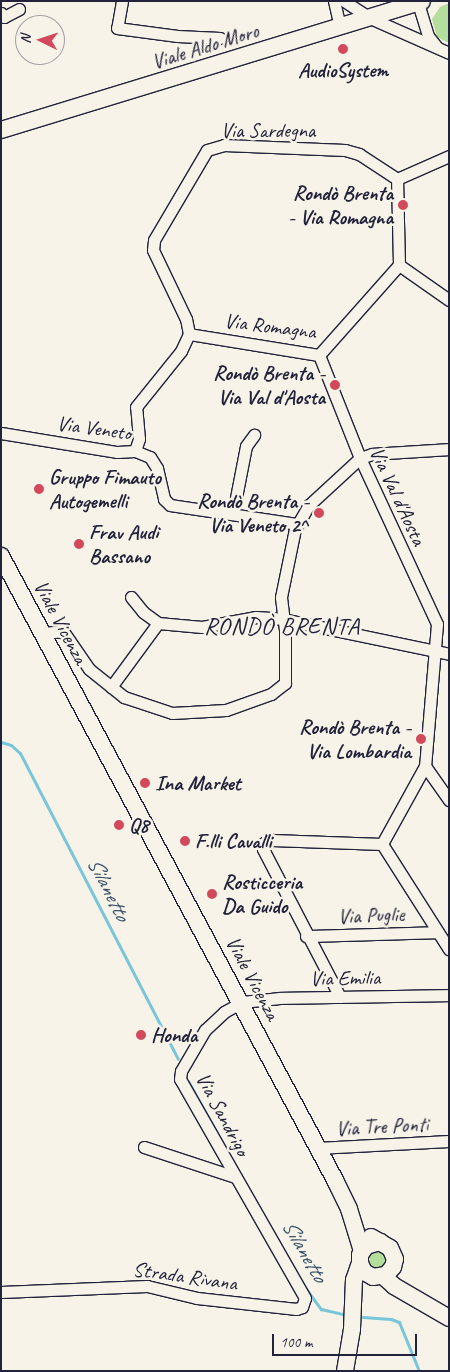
<!DOCTYPE html>
<html>
<head>
<meta charset="utf-8">
<style>
	body { margin:0 }
	#map { position:relative; width:450px; height:1372px; overflow:hidden; background:#f7f3e8; font-family:Caveat,sans-serif }
	div>[style] { position:absolute }
	.green>* { inset:0; background:#b4de9b }
	.round { border-radius:50% }
	.stream>* { height:3px; margin:-1.5px; padding:0 1.5px; transform-origin:1.5px; border-radius:1.5px; background:#79c5d9 }
	.roads { filter:drop-shadow(1px 0 #22223b) drop-shadow(-1px 0 #22223b) drop-shadow(0 1px #22223b) drop-shadow(0 -1px #22223b) }
	.street>* { height:11px; margin:-5.5px; padding:0 5.5px; transform-origin:5.5px; border-radius:5.5px; background:#f7f3e8 }
	.secondary>* { height:16px; margin:-8px; padding:0 8px; transform-origin:8px; border-radius:8px; background:#f7f3e8 }
	.dots>* { width:14px; height:14px; translate:-50% -50%; box-sizing:border-box; border:2px solid #f7f3e8; border-radius:50% }
	span { translate:-50% -50%; white-space:nowrap; text-align:center; line-height:1.15; -webkit-text-stroke:5px #f7f3e8; paint-order:stroke }
	.street-label { font-size:21px; color:#22223b }
	.poi-label { font-size:21px; color:#22223b; font-weight:700 }
	.right { translate:-100% -50%; text-align:right }
	.left { translate:0 -50%; text-align:left }
	.water-label { font-size:22px; color:#3c536a; font-style:italic }
	.quarter-label { font-size:24px; color:#22223b; letter-spacing:1px }
	.frame { position:absolute; inset:0; border:2px solid #22223b; pointer-events:none }
	.north { position:absolute; left:15px; top:15px; width:50px; height:50px; box-sizing:border-box; background:#f7f3e8; border:1px solid #a29fa3; border-radius:50%; rotate:274deg; font-size:14px; font-weight:700; line-height:20px; text-align:center; color:#22223b }
	.north::after { content:''; display:block; margin:auto; width:18px; height:22px; background:#d1495b; clip-path:polygon(50% 0,100% 100%,50% 72%,0 100%) }
	.scale { position:absolute; left:272px; top:1334px; width:145px; height:22px; box-sizing:border-box; border:2px solid #22223b; border-top:0; padding-left:6px; font-size:15px; line-height:18px; white-space:nowrap; color:#22223b; -webkit-text-stroke:4px #f7f3e8; paint-order:stroke }
</style>
</head>
<body>
<div id="map">
	<div class="green">
		<i style="clip-path:polygon(449px 3px,449px 43px,437px 37px,432px 19px,440px 7px)"></i>
		<i class="round" style="left:369px;top:1251px;width:18px;height:18px"></i>
	</div>
	<div class="stream">
		<i style="left:1px;top:742px;width:10px;rotate:17deg"></i>
		<i style="left:11px;top:745px;width:12px;rotate:42deg"></i>
		<i style="left:20px;top:753px;width:344px;rotate:62.7deg"></i>
		<i style="left:188px;top:1081px;width:70px;rotate:60.9deg"></i>
		<i style="left:304px;top:1286px;width:29px;rotate:54deg"></i>
		<i style="left:321px;top:1309px;width:26px;rotate:13deg"></i>
		<i style="left:363px;top:1317px;width:28px;rotate:4deg"></i>
		<i style="left:391px;top:1319px;width:9px;rotate:21deg"></i>
		<i style="left:399px;top:1322px;width:53px;rotate:67.8deg"></i>
	</div>
	<div class="roads">
		<div class="street">
			<i style="left:122px;top:1px;width:27px;rotate:100deg"></i>
			<i style="left:117px;top:28px;width:61px;rotate:7.6deg"></i>
			<i style="left:177px;top:36px;width:43px;rotate:2.7deg"></i>
			<i style="left:334px;top:1px;width:27px;rotate:77deg"></i>
			<i style="left:344px;top:1px;width:31px;rotate:33deg"></i>
			<i style="left:370px;top:18px;width:86px;rotate:23.9deg"></i>
			<i style="left:418px;top:3px;width:34px;rotate:73deg"></i>
			<i style="left:428px;top:36px;width:14px;rotate:51deg"></i>
			<i style="left:1px;top:13px;width:5px;rotate:53deg"></i>
			<i style="left:4px;top:17px;width:17px;rotate:-28deg"></i>
			<i style="left:397px;top:179px;width:57px;rotate:-23.9deg"></i>
			<i style="left:399px;top:265px;width:61px;rotate:35deg"></i>
			<i style="left:189px;top:334px;width:132px;rotate:9.2deg"></i>
			<i style="left:319px;top:355px;width:111px;rotate:68.3deg"></i>
			<i style="left:360px;top:458px;width:183px;rotate:65.1deg"></i>
			<i style="left:437px;top:624px;width:143px;rotate:94.8deg"></i>
			<i style="left:425px;top:766px;width:42px;rotate:54.8deg"></i>
			<i style="left:319px;top:355px;width:120px;rotate:-48.4deg"></i>
			<i style="left:399px;top:265px;width:86px;rotate:-91.3deg"></i>
			<i style="left:1px;top:433px;width:118px;rotate:9.3deg"></i>
			<i style="left:117px;top:452px;width:18px;rotate:-3deg"></i>
			<i style="left:135px;top:451px;width:16px;rotate:22deg"></i>
			<i style="left:150px;top:457px;width:13px;rotate:58deg"></i>
			<i style="left:157px;top:468px;width:32px;rotate:77deg"></i>
			<i style="left:164px;top:499px;width:8px;rotate:45deg"></i>
			<i style="left:170px;top:505px;width:128px;rotate:8.5deg"></i>
			<i style="left:135px;top:451px;width:13px;rotate:-72deg"></i>
			<i style="left:139px;top:439px;width:32px;rotate:-95deg"></i>
			<i style="left:136px;top:407px;width:72px;rotate:-51.2deg"></i>
			<i style="left:181px;top:351px;width:19px;rotate:-65deg"></i>
			<i style="left:189px;top:334px;width:15px;rotate:-101deg"></i>
			<i style="left:186px;top:319px;width:76px;rotate:-115.6deg"></i>
			<i style="left:153px;top:250px;width:10px;rotate:-84deg"></i>
			<i style="left:154px;top:240px;width:104px;rotate:-59.5deg"></i>
			<i style="left:207px;top:150px;width:18px;rotate:-16deg"></i>
			<i style="left:224px;top:145px;width:121px;rotate:2.4deg"></i>
			<i style="left:345px;top:150px;width:15px;rotate:16deg"></i>
			<i style="left:359px;top:154px;width:45px;rotate:33.3deg"></i>
			<i style="left:233px;top:513px;width:68px;rotate:-79deg"></i>
			<i style="left:246px;top:446px;width:14px;rotate:-54deg"></i>
			<i style="left:131px;top:597px;width:19px;rotate:51deg"></i>
			<i style="left:143px;top:612px;width:19px;rotate:36deg"></i>
			<i style="left:158px;top:623px;width:44px;rotate:5.2deg"></i>
			<i style="left:202px;top:627px;width:55px;rotate:-10.5deg"></i>
			<i style="left:256px;top:617px;width:26px;rotate:4deg"></i>
			<i style="left:282px;top:619px;width:171px;rotate:11.8deg"></i>
			<i style="left:42px;top:633px;width:21px;rotate:-5deg"></i>
			<i style="left:63px;top:631px;width:46px;rotate:55.6deg"></i>
			<i style="left:89px;top:669px;width:45px;rotate:38.7deg"></i>
			<i style="left:124px;top:697px;width:51px;rotate:18.4deg"></i>
			<i style="left:172px;top:713px;width:54px;rotate:-3.2deg"></i>
			<i style="left:226px;top:710px;width:48px;rotate:-19.6deg"></i>
			<i style="left:271px;top:694px;width:18px;rotate:-38deg"></i>
			<i style="left:285px;top:683px;width:53px;rotate:-90deg"></i>
			<i style="left:285px;top:630px;width:33px;rotate:-97deg"></i>
			<i style="left:281px;top:597px;width:69px;rotate:-78.4deg"></i>
			<i style="left:295px;top:529px;width:28px;rotate:-60deg"></i>
			<i style="left:309px;top:505px;width:69px;rotate:-42.7deg"></i>
			<i style="left:360px;top:458px;width:13px;rotate:-18deg"></i>
			<i style="left:372px;top:454px;width:77px;rotate:-3.7deg"></i>
			<i style="left:111px;top:687px;width:79px;rotate:-53.7deg"></i>
			<i style="left:425px;top:766px;width:89px;rotate:118.9deg"></i>
			<i style="left:382px;top:844px;width:125px;rotate:57.5deg"></i>
			<i style="left:306px;top:936px;width:131px;rotate:-1.7deg"></i>
			<i style="left:340px;top:997px;width:167px;rotate:-117.5deg"></i>
			<i style="left:263px;top:849px;width:6px;rotate:-81deg"></i>
			<i style="left:264px;top:843px;width:9px;rotate:-21deg"></i>
			<i style="left:272px;top:840px;width:110px;rotate:2.1deg"></i>
			<i style="left:144px;top:1147px;width:96px;rotate:18.2deg"></i>
			<i style="left:317px;top:1148px;width:132px;rotate:-3deg"></i>
			<i style="left:1px;top:1292px;width:146px;rotate:-2.4deg"></i>
			<i style="left:147px;top:1286px;width:51px;rotate:13.5deg"></i>
			<i style="left:197px;top:1298px;width:100px;rotate:6.3deg"></i>
			<i style="left:296px;top:1309px;width:6px;rotate:-18deg"></i>
			<i style="left:302px;top:1307px;width:9px;rotate:-72deg"></i>
			<i style="left:305px;top:1298px;width:252px;rotate:-119.7deg"></i>
			<i style="left:180px;top:1079px;width:8px;rotate:-83deg"></i>
			<i style="left:181px;top:1071px;width:48px;rotate:-59.7deg"></i>
			<i style="left:205px;top:1030px;width:26px;rotate:-43deg"></i>
			<i style="left:224px;top:1012px;width:21px;rotate:-29deg"></i>
			<i style="left:242px;top:1002px;width:38px;rotate:-6deg"></i>
			<i style="left:280px;top:998px;width:169px;rotate:-1deg"></i>
		</div>
		<div class="secondary">
			<i style="left:1px;top:130px;width:440px;rotate:-17deg"></i>
			<i style="left:1px;top:556px;width:708px;rotate:61.84deg"></i>
			<i style="left:335px;top:1180px;width:32px;rotate:64deg"></i>
			<i style="left:349px;top:1209px;width:44px;rotate:72.8deg"></i>
			<i style="left:360px;top:1263px;width:10px;rotate:66deg"></i>
			<i style="left:364px;top:1272px;width:10px;rotate:29deg"></i>
			<i style="left:373px;top:1277px;width:13px;rotate:-9deg"></i>
			<i style="left:386px;top:1275px;width:11px;rotate:-49deg"></i>
			<i style="left:393px;top:1267px;width:8px;rotate:-76deg"></i>
			<i style="left:395px;top:1259px;width:12px;rotate:-114deg"></i>
			<i style="left:390px;top:1248px;width:22px;rotate:-150deg"></i>
			<i style="left:383px;top:1276px;width:15px;rotate:42deg"></i>
			<i style="left:394px;top:1286px;width:64px;rotate:30.2deg"></i>
			<i style="left:345px;top:1371px;width:43px;rotate:-80.5deg"></i>
			<i style="left:352px;top:1329px;width:49px;rotate:-87.7deg"></i>
			<i style="left:354px;top:1280px;width:18px;rotate:-71deg"></i>
			<i style="left:360px;top:1263px;width:8px;rotate:-90deg"></i>
			<i style="left:360px;top:1255px;width:11px;rotate:-56deg"></i>
			<i style="left:366px;top:1246px;width:15px;rotate:-16deg"></i>
		</div>
	</div>
	<div class="dots">
		<i style="left:343px;top:49px;background:#d1495b"></i>
		<i style="left:403px;top:205px;background:#d1495b"></i>
		<i style="left:335px;top:385px;background:#d1495b"></i>
		<i style="left:39px;top:489px;background:#d1495b"></i>
		<i style="left:319px;top:513px;background:#d1495b"></i>
		<i style="left:79px;top:544px;background:#d1495b"></i>
		<i style="left:421px;top:739px;background:#d1495b"></i>
		<i style="left:145px;top:783px;background:#d1495b"></i>
		<i style="left:119px;top:825px;background:#d1495b"></i>
		<i style="left:185px;top:841px;background:#d1495b"></i>
		<i style="left:212px;top:894px;background:#d1495b"></i>
		<i style="left:141px;top:1035px;background:#d1495b"></i>
	</div>
	<div class="street-label">
		<span style="left:205px;top:46px;rotate:-17deg">Viale Aldo Moro</span>
		<span style="left:268px;top:130px">Via Sardegna</span>
		<span style="left:270px;top:326px;rotate:7deg">Via Romagna</span>
		<span style="left:94px;top:428px;rotate:8deg">Via Veneto</span>
		<span style="left:398px;top:496px;rotate:65deg">Via Val d'Aosta</span>
		<span style="left:61px;top:622px;rotate:62deg">Viale Vicenza</span>
		<span style="left:371px;top:915px;rotate:-2deg">Via Puglie</span>
		<span style="left:253px;top:978px;rotate:62deg">Viale Vicenza</span>
		<span style="left:345px;top:978px;rotate:-1deg">Via Emilia</span>
		<span style="left:223px;top:1114px;rotate:62deg">Via Sandrigo</span>
		<span style="left:382px;top:1126px;rotate:-3deg">Via Tre Ponti</span>
		<span style="left:185px;top:1276px;rotate:8deg">Strada Rivana</span>
	</div>
	<div class="poi-label">
		<span style="left:343px;top:70px">AudioSystem</span>
		<span class="right" style="left:393px;top:205px">Rondò Brenta<br>- Via Romagna</span>
		<span class="right" style="left:325px;top:385px">Rondò Brenta -<br>Via Val d'Aosta</span>
		<span class="left" style="left:49px;top:489px">Gruppo Fimauto<br>Autogemelli</span>
		<span class="right" style="left:309px;top:513px">Rondò Brenta -<br>Via Veneto 2^</span>
		<span class="left" style="left:89px;top:544px">Frav Audi<br>Bassano</span>
		<span class="right" style="left:411px;top:739px">Rondò Brenta -<br>Via Lombardia</span>
		<span class="left" style="left:155px;top:783px">Ina Market</span>
		<span class="left" style="left:129px;top:825px">Q8</span>
		<span class="left" style="left:195px;top:841px">F.lli Cavalli</span>
		<span class="left" style="left:222px;top:894px">Rosticceria<br>Da Guido</span>
		<span class="left" style="left:151px;top:1035px">Honda</span>
	</div>
	<div class="water-label">
		<span style="left:108px;top:889px;rotate:63deg">Silanetto</span>
		<span style="left:304px;top:1251px;rotate:60deg">Silanetto</span>
	</div>
	<div class="quarter-label">
		<span style="left:282px;top:627px">RONDÒ BRENTA</span>
	</div>
	<div class="frame"></div>
	<div class="north">N</div>
	<div class="scale">100 m</div>
</div>
</body>
</html>
